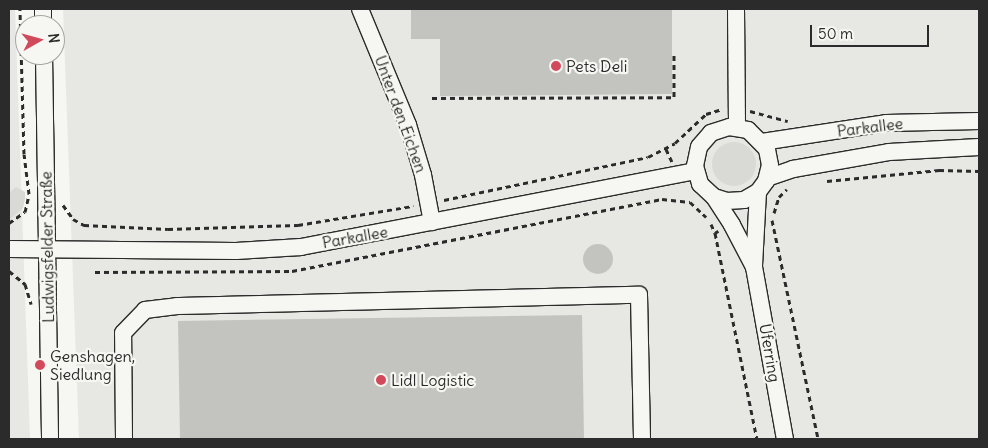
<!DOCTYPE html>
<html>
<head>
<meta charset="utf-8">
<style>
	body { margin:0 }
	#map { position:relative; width:988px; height:448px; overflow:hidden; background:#f6f6f2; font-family:Delius,sans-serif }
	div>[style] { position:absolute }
	.built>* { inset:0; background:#e7e7e3 }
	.green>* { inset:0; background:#d9d9d5 }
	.round { border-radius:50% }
	.building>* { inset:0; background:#c3c3c0 }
	.path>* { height:3px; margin-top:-1.5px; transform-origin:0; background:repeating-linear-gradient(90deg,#2b2b2b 0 5px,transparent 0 9px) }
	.roads { filter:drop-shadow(1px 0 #2b2b2b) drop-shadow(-1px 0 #2b2b2b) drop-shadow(0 1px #2b2b2b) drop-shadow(0 -1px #2b2b2b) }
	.minor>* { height:16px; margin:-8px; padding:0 8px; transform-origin:8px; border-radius:8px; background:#f6f6f2 }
	.dots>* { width:14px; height:14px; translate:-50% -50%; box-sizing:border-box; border:2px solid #f6f6f2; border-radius:50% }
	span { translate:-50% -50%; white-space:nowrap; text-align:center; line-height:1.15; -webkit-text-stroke:4.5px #f6f6f2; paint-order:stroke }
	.poi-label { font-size:16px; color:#2b2b2b }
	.left { translate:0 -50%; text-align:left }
	.street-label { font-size:16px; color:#2b2b2b }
	.frame { position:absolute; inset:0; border:10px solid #2b2b2b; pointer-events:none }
	.north { position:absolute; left:15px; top:15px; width:50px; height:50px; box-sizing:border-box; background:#f6f6f2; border:1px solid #a5a5a2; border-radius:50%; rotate:83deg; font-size:14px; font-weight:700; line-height:20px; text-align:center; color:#2b2b2b }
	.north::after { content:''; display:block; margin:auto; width:18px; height:22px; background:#d1495b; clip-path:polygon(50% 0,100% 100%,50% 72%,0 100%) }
	.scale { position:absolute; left:810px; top:25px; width:119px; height:22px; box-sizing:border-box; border:2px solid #2b2b2b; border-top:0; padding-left:6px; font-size:15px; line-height:18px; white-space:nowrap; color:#2b2b2b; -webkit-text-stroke:4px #f6f6f2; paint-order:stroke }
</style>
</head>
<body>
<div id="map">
	<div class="built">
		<i style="clip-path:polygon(9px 9px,15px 9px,30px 439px,9px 439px)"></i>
		<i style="clip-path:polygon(63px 9px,979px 9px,979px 439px,79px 439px)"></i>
	</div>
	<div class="green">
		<i class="round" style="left:712px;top:142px;width:44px;height:44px"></i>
		<i style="clip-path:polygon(16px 187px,25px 192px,25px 199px,23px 208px,9px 220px,9px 193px)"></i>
	</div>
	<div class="building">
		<i style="clip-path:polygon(411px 9px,672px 9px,672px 94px,440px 96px,440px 39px,411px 39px)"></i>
		<i class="round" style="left:583px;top:244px;width:30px;height:30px"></i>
		<i style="clip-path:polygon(582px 315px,584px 439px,180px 439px,178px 321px)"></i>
	</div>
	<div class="path">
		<i style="left:432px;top:98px;width:242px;rotate:-0.2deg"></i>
		<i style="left:674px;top:97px;width:43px;rotate:-90deg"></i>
		<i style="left:750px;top:111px;width:39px;rotate:15deg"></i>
		<i style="left:666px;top:149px;width:14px;rotate:65deg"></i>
		<i style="left:827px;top:181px;width:113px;rotate:-5.6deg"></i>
		<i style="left:939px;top:170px;width:40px;rotate:1.4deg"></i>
		<i style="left:444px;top:200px;width:208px;rotate:-11.9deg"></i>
		<i style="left:648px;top:157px;width:30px;rotate:-27deg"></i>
		<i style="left:675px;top:143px;width:42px;rotate:-43.1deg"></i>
		<i style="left:706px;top:114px;width:17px;rotate:-17deg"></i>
		<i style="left:63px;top:205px;width:17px;rotate:54deg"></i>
		<i style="left:73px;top:219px;width:13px;rotate:29deg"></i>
		<i style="left:84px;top:225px;width:84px;rotate:2.7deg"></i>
		<i style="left:168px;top:229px;width:130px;rotate:-1.8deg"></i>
		<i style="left:298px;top:225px;width:117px;rotate:-9.4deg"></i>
		<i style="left:774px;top:213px;width:17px;rotate:-73deg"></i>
		<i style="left:779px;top:197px;width:11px;rotate:-45deg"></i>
		<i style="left:772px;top:220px;width:224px;rotate:78.1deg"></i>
		<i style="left:9px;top:223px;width:19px;rotate:-35deg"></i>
		<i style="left:25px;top:212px;width:18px;rotate:-77deg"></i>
		<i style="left:29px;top:194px;width:40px;rotate:-97.1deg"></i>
		<i style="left:24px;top:154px;width:145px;rotate:-91.6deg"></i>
		<i style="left:711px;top:224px;width:10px;rotate:66deg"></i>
		<i style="left:715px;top:233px;width:4px;rotate:-34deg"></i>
		<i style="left:715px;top:233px;width:210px;rotate:78.5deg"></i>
		<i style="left:9px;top:271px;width:21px;rotate:39deg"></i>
		<i style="left:25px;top:284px;width:21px;rotate:73deg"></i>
		<i style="left:95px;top:272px;width:197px;rotate:-0.3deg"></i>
		<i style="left:292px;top:271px;width:377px;rotate:-11deg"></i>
		<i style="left:662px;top:199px;width:28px;rotate:6deg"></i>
		<i style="left:690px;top:202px;width:22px;rotate:43deg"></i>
	</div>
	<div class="roads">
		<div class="minor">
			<i style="left:43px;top:9px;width:16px;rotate:90deg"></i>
			<i style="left:360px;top:9px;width:126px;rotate:67.5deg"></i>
			<i style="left:408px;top:125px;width:52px;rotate:73.3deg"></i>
			<i style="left:423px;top:175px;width:48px;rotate:79.2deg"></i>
			<i style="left:736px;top:9px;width:118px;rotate:89.5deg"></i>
			<i style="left:44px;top:55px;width:384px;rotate:89.1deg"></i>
			<i style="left:762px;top:142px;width:125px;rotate:-8.7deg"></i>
			<i style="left:886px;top:123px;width:93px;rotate:-1.2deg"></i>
			<i style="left:767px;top:178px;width:28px;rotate:-19deg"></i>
			<i style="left:793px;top:169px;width:97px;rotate:-10deg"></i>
			<i style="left:889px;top:152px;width:90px;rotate:-3.2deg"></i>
			<i style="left:758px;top:192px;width:75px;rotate:93.1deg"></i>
			<i style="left:754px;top:267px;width:175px;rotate:79.8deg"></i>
			<i style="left:714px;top:197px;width:14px;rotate:17deg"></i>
			<i style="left:727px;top:201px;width:17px;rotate:-3deg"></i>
			<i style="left:744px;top:200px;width:16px;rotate:-30deg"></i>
			<i style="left:758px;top:192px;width:14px;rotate:-54deg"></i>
			<i style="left:766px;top:181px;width:16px;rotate:-76deg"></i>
			<i style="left:770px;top:165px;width:16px;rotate:-101deg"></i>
			<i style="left:767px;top:149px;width:27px;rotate:-135deg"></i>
			<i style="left:748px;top:130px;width:19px;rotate:-171deg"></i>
			<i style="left:729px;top:127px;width:19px;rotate:162deg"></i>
			<i style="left:711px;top:133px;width:18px;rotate:131deg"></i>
			<i style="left:699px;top:147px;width:19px;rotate:102deg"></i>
			<i style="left:695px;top:166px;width:19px;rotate:74deg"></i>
			<i style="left:700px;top:184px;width:19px;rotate:43deg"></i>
			<i style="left:714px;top:197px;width:33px;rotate:57deg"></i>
			<i style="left:732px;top:225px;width:47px;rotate:62.4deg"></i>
			<i style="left:9px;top:249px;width:227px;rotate:0.5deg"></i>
			<i style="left:236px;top:251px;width:65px;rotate:-3.5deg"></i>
			<i style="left:301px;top:247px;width:401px;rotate:-10.9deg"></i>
			<i style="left:124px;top:439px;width:106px;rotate:-90.5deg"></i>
			<i style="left:123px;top:333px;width:32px;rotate:-46deg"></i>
			<i style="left:145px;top:310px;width:32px;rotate:-7deg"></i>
			<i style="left:177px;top:306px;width:462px;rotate:-1.4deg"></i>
			<i style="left:639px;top:295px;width:144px;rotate:88.8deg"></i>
		</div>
	</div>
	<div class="dots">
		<i style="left:556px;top:66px;background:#d1495b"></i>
		<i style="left:40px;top:365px;background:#d1495b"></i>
		<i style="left:381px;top:380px;background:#d1495b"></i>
	</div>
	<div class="poi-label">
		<span class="left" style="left:566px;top:66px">Pets Deli</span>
		<span class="left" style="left:50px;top:365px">Genshagen,<br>Siedlung</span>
		<span class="left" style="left:391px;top:380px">Lidl Logistic</span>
	</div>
	<div class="street-label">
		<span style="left:401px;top:114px;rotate:70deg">Unter den Eichen</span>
		<span style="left:870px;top:127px;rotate:-7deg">Parkallee</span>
		<span style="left:355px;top:237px;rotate:-10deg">Parkallee</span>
		<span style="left:47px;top:247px;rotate:-91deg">Ludwigsfelder Straße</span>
		<span style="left:770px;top:353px;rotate:80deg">Uferring</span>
	</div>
	<div class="frame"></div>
	<div class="north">N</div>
	<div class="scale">50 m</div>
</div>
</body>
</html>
